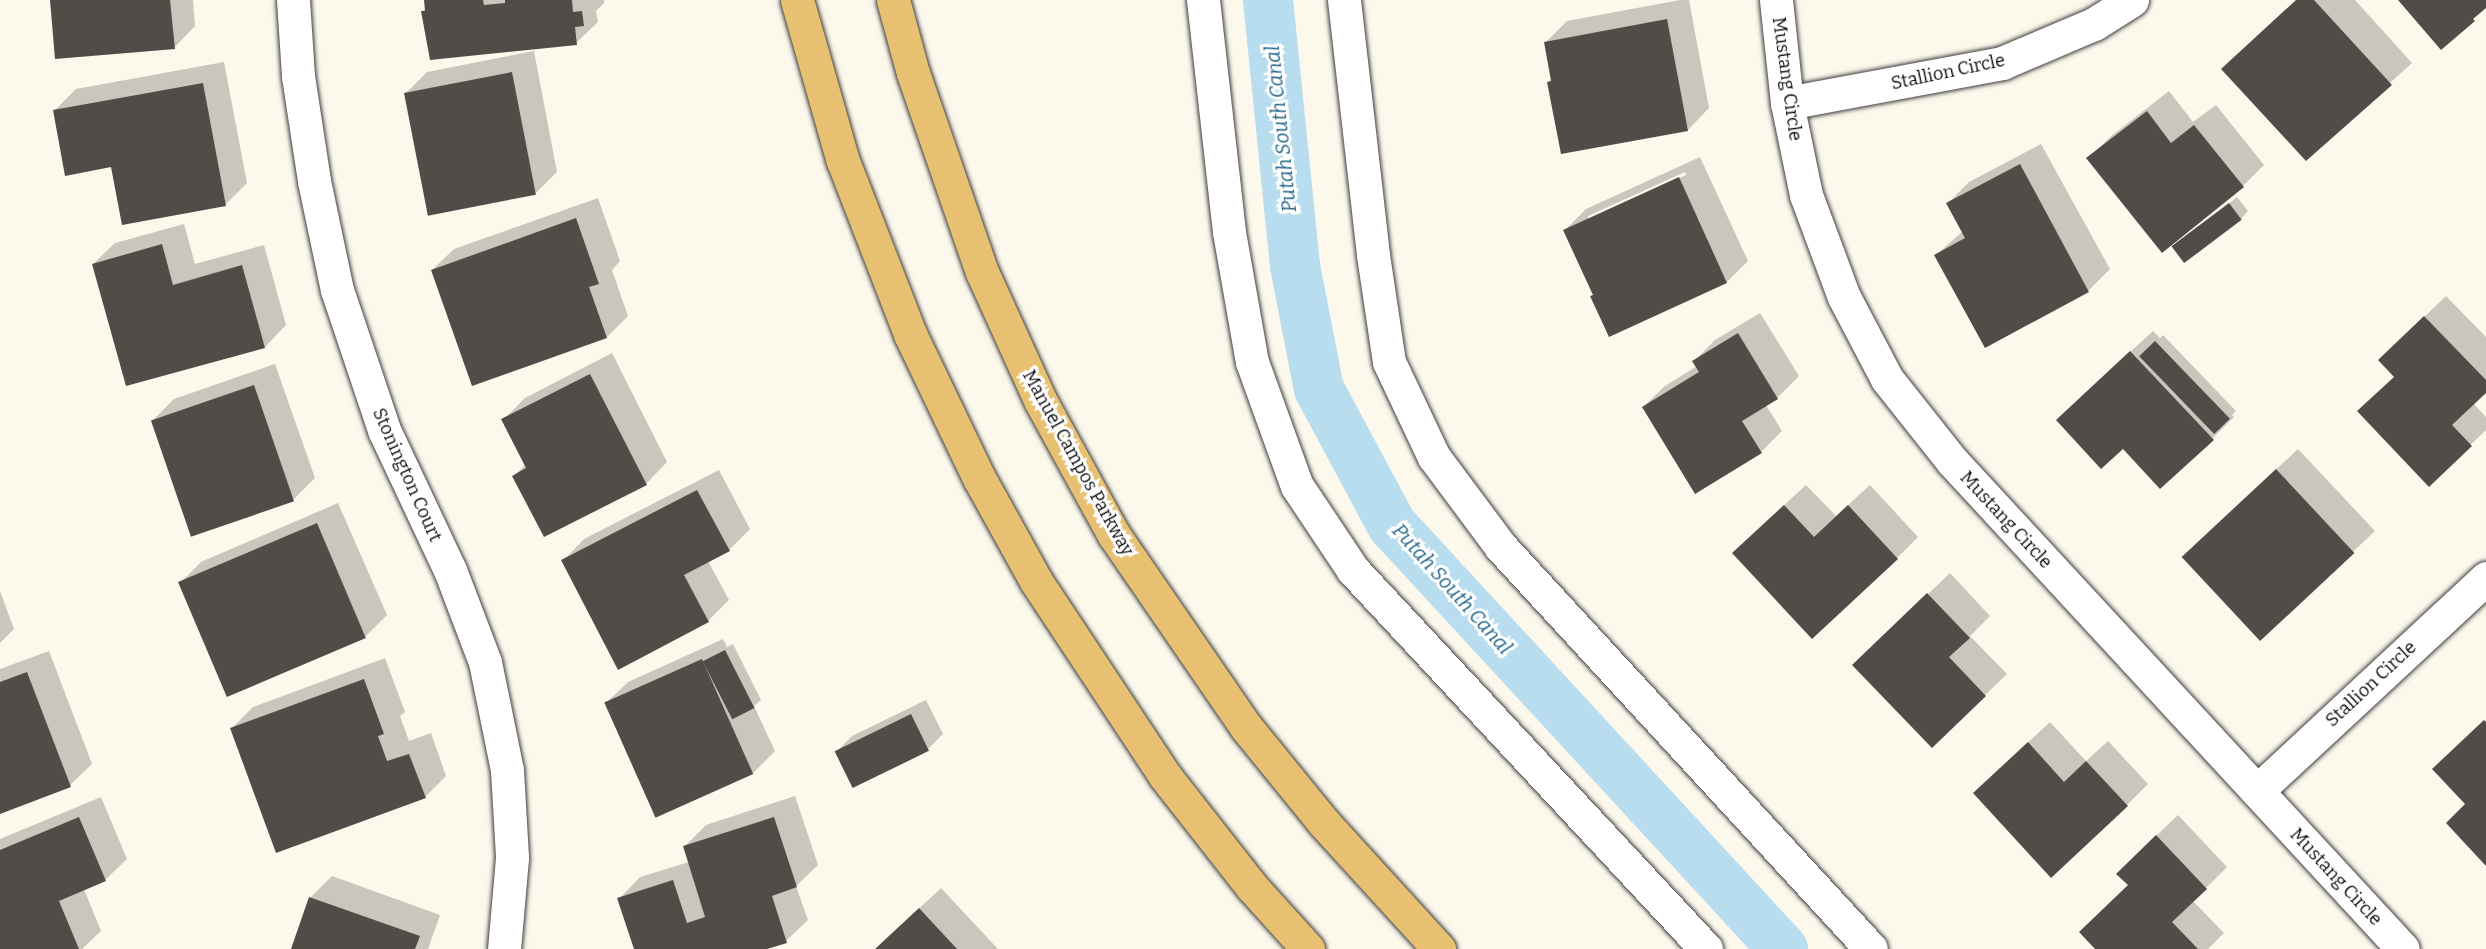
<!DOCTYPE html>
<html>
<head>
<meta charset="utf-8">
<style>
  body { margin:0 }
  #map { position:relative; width:2486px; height:949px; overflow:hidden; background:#fcf8ec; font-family:Bitter,serif }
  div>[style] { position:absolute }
  .shadow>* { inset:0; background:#0003 }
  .canal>* { height:50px; margin:-25px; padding:0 25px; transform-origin:25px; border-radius:25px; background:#b7ddee }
  .building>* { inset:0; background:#524c49; transform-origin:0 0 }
  .roads { filter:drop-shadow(0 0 2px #3e3e3e) drop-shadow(0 0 2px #3e3e3e) }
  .minor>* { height:33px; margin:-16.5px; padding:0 16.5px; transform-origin:16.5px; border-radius:16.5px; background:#fff }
  .major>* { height:33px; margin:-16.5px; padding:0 16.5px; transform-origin:16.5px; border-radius:16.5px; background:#e7c171 }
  span { translate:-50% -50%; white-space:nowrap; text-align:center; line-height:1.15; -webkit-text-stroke:6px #fff; paint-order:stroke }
  .street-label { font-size:18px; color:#0b0b0b }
  .water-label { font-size:20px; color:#25678c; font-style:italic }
</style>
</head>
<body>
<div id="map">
  <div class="shadow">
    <i style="clip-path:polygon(51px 0,193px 0,195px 26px,174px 48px)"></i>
    <i style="clip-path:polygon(426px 0,604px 0,604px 3px,596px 11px,598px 22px,576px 43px,423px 11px,427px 8px)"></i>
    <i style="clip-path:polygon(1680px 0,1689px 0,1709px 108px,1688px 130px,1562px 152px,1549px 82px,1553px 79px,1546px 42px,1567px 21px)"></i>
    <i style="clip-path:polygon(2296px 0,2355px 0,2412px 63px,2306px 159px)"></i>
    <i style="clip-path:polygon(534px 51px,557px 172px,535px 194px,406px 93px,427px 72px)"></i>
    <i style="clip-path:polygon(224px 62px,247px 183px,225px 205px,113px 166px,54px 111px,76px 89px)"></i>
    <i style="clip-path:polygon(2169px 91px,2193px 122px,2216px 105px,2264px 165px,2243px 186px,2088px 159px,2110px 137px)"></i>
    <i style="clip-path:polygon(2041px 144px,2110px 269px,2088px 291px,1986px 346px,1936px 255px,1963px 231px,1948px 203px,1969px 182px)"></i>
    <i style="clip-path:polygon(evenodd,1700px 157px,1748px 261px,1727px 282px,1609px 335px,1594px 294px,1565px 230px,1586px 209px,1700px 157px,1685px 172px,1686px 175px,1588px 220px,1588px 216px,1685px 172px)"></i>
    <i style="clip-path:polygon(2237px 197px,2248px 211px,2241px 219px,2175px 248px)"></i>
    <i style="clip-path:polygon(598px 198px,620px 261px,612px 270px,628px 316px,607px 337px,473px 384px,432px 270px,454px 249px)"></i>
    <i style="clip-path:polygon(184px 224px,195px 264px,264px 245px,286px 325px,265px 347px,127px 384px,93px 264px,115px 243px)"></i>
    <i style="clip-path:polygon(2446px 296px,2486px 337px,2486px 391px,2473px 403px,2486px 417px,2486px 430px,2429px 485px,2395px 376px,2401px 339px)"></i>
    <i style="clip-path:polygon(1760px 313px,1799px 376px,1777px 398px,1766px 405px,1782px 431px,1761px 452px,1643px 407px,1665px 386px,1697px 366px,1694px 361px,1715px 340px)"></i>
    <i style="clip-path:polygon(2153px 331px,2160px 338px,2163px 335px,2236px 411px,2232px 415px,2234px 417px,2213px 438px,2079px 399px)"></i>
    <i style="clip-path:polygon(612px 353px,667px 462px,646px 484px,514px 476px,526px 464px,503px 420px,525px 398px)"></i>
    <i style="clip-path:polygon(275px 364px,315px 478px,294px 499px,192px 535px,152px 421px,174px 399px)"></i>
    <i style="clip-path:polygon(2298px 449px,2375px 531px,2261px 639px,2205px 536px)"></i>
    <i style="clip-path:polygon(719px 470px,750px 529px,729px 550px,708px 561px,729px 600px,708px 621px,563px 561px,584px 539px)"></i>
    <i style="clip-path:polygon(1806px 485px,1836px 516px,1870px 485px,1918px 537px,1897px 558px,1755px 532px)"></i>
    <i style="clip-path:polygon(338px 503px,387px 615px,366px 636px,228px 695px,180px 583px,201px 562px)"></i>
    <i style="clip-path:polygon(1950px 573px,1990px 616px,1970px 636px,2007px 674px,1932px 746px,1876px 644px)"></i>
    <i style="clip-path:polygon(0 591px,14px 629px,0 643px)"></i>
    <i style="clip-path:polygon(723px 639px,727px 647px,733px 644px,761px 700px,754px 706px,775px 751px,754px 772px,658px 816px,606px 703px,628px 682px)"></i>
    <i style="clip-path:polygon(49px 651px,92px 764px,70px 785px,0 812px,0 669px)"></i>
    <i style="clip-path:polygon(385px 658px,405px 712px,400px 716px,409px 741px,431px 733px,446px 776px,425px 797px,232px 728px,253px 707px)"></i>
    <i style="clip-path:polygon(926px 700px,943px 734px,928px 749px,837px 751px,852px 736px)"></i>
    <i style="clip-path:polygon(2050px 722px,2086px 761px,2108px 741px,2148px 784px,2127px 805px,1996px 772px)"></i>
    <i style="clip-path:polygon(795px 796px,818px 865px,796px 886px,808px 920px,786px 941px,762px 949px,635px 949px,619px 899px,640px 877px,689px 862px,685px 846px,706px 825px)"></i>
    <i style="clip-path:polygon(101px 797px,127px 859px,105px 880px,84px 889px,101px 931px,82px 949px,0 949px,0 839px)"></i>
    <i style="clip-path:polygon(2178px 815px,2227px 867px,2193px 901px,2224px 933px,2208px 949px,2098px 949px,2129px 885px,2139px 852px)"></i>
    <i style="clip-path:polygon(332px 876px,440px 915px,428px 949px,292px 949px,310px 898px)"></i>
    <i style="clip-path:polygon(941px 888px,998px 949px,876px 949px)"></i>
  </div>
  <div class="canal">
    <i style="left:1268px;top:0;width:267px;rotate:84.2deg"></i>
    <i style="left:1295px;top:266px;width:125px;rotate:79deg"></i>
    <i style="left:1319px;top:389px;width:154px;rotate:61.8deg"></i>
    <i style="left:1392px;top:525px;width:577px;rotate:47.32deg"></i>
  </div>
  <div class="building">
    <i style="clip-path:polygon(50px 0,170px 0,175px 49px,55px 59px)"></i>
    <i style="clip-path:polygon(424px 0,483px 0,484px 5px,505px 3px,505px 0,572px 0,573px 12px,582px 11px,584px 26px,575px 27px,577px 45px,430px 60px,421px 11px,425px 11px)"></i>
    <i style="clip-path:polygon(2296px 0,2314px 0,2392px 85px,2306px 161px,2221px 69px)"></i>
    <i style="clip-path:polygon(2398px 0,2486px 0,2486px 8px,2473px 19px,2475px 21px,2441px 50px)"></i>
    <i style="clip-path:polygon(1667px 19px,1688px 131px,1561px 154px,1547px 82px,1551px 81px,1544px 42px)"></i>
    <i style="left:512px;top:72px;width:125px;height:110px;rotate:79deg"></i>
    <i style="clip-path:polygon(203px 83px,226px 206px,122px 225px,111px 167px,65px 176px,53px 110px)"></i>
    <i style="clip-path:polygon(2147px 111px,2171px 143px,2194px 125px,2244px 187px,2162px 253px,2086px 158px)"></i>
    <i style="clip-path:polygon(2020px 164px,2089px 292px,1985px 348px,1934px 255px,1965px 238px,1946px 203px)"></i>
    <i style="clip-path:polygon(1679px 177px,1727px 283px,1609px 337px,1590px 296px,1593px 295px,1563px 230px)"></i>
    <i style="left:2229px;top:203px;width:21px;height:72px;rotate:53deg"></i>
    <i style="clip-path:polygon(576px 218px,599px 284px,589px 287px,607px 338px,472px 386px,431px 270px)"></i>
    <i style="clip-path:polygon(162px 244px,173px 285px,242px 265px,265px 348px,126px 386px,92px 264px)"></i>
    <i style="clip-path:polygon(2424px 316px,2486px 380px,2486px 393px,2452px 425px,2472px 446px,2429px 487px,2357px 411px,2394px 377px,2378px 360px)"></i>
    <i style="clip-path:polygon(1738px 333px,1778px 399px,1742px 421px,1762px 453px,1695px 494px,1642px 407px,1699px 372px,1692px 361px)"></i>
    <i style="left:2155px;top:341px;width:108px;height:22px;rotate:46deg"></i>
    <i style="clip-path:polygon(2130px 351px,2214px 440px,2160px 489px,2123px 449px,2101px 469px,2056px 420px)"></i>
    <i style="clip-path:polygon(590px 374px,647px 485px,544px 537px,512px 476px,526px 468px,501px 419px)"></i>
    <i style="left:254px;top:385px;width:123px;height:109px;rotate:71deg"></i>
    <i style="left:2276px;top:469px;width:115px;height:129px;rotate:47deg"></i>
    <i style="clip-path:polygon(697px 490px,730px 551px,684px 575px,709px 622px,618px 670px,561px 560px)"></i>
    <i style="clip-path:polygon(1784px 505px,1814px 537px,1848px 505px,1898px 559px,1812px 639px,1732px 553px)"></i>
    <i style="left:317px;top:523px;width:125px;height:151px;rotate:67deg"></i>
    <i style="clip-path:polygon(1927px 593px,1970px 638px,1949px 657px,1986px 696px,1932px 748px,1852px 665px)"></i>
    <i style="left:725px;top:650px;width:65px;height:25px;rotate:63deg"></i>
    <i style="left:702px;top:659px;width:126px;height:107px;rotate:66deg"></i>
    <i style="clip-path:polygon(27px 672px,71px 787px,0 814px,0 682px)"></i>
    <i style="clip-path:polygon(364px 679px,384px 734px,378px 736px,387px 761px,409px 754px,426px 798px,276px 853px,230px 728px)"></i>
    <i style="left:911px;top:714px;width:41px;height:85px;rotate:64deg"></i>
    <i style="clip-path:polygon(2484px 720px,2486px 722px,2486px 866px,2446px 823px,2465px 804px,2432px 769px)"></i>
    <i style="clip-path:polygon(2028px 742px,2064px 782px,2086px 761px,2128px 806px,2051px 878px,1973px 793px)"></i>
    <i style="clip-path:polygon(79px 817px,106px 881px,59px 901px,79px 949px,0 949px,0 850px)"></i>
    <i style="clip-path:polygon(774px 817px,797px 887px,772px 896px,787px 943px,767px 949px,634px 949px,617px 898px,673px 880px,687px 923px,705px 917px,683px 846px)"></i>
    <i style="clip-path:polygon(2156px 835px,2207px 889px,2172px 922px,2198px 949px,2095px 949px,2079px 932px,2128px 885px,2116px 874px)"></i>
    <i style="clip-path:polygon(309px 897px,420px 936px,415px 949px,291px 949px)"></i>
    <i style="clip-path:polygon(919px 908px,957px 949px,875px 949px)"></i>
  </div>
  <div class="roads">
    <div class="minor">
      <i style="left:293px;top:0;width:76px;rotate:86.2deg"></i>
      <i style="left:298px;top:76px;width:106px;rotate:81.3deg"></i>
      <i style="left:314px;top:181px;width:111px;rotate:78.1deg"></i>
      <i style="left:337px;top:290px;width:148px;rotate:71.4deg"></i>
      <i style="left:384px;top:430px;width:155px;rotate:64.8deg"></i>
      <i style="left:450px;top:570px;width:98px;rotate:69.2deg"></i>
      <i style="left:485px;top:662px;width:110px;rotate:78.5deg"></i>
      <i style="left:507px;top:770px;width:88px;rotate:86.7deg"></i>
      <i style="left:512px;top:858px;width:91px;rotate:95deg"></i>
      <i style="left:1203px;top:0;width:233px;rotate:83.6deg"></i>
      <i style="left:1229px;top:232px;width:132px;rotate:80deg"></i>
      <i style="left:1252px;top:362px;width:132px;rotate:70.1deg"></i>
      <i style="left:1297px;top:486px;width:101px;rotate:56.3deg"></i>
      <i style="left:1353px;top:570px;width:518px;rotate:47.03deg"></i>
      <i style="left:1344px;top:0;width:257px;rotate:83.5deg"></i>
      <i style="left:1373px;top:255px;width:108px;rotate:81.5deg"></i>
      <i style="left:1389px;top:362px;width:105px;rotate:64.7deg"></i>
      <i style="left:1434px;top:457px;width:112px;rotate:53.3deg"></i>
      <i style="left:1501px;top:547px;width:546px;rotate:47.37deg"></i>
      <i style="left:1776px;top:0;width:104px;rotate:83.9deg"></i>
      <i style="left:1787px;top:103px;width:94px;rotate:78.3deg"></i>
      <i style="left:1806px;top:195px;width:109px;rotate:69.6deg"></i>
      <i style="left:1844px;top:297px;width:93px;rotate:62.3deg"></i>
      <i style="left:1887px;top:379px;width:105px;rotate:51.6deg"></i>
      <i style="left:1952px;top:461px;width:664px;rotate:47.26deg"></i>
      <i style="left:1787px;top:103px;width:219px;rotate:-10.5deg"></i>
      <i style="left:2002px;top:63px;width:100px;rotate:-23deg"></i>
      <i style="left:2094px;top:24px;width:45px;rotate:-32.3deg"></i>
      <i style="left:2257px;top:791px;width:313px;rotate:-42.9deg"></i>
    </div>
    <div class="major">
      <i style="left:797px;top:0;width:167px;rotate:74.1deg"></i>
      <i style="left:843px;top:161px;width:186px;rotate:68.8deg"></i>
      <i style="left:910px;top:334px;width:160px;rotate:64.4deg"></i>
      <i style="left:979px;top:478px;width:118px;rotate:61deg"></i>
      <i style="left:1036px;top:581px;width:234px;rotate:56.5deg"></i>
      <i style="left:1165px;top:776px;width:141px;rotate:51.9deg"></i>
      <i style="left:1252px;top:887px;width:84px;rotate:47.9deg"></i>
      <i style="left:893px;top:0;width:76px;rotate:74.7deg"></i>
      <i style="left:913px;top:73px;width:211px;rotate:70.9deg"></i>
      <i style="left:982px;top:272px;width:141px;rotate:65.6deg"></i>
      <i style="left:1040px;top:400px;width:154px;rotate:61.3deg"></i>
      <i style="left:1114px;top:535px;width:233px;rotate:55.5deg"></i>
      <i style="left:1246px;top:727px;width:124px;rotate:50.9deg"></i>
      <i style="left:1324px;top:823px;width:171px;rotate:47.6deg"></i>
    </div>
  </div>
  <div class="street-label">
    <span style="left:1948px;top:72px;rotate:-12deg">Stallion Circle</span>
    <span style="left:1787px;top:79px;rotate:82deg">Mustang Circle</span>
    <span style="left:1078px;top:463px;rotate:61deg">Manuel Campos Parkway</span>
    <span style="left:407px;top:475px;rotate:66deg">Stonington Court</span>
    <span style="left:2006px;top:520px;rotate:47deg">Mustang Circle</span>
    <span style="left:2371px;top:684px;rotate:-43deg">Stallion Circle</span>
    <span style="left:2336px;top:877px;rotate:47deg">Mustang Circle</span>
  </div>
  <div class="water-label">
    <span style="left:1281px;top:129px;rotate:-96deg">Putah South Canal</span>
    <span style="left:1452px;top:589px;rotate:48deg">Putah South Canal</span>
  </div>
</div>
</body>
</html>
